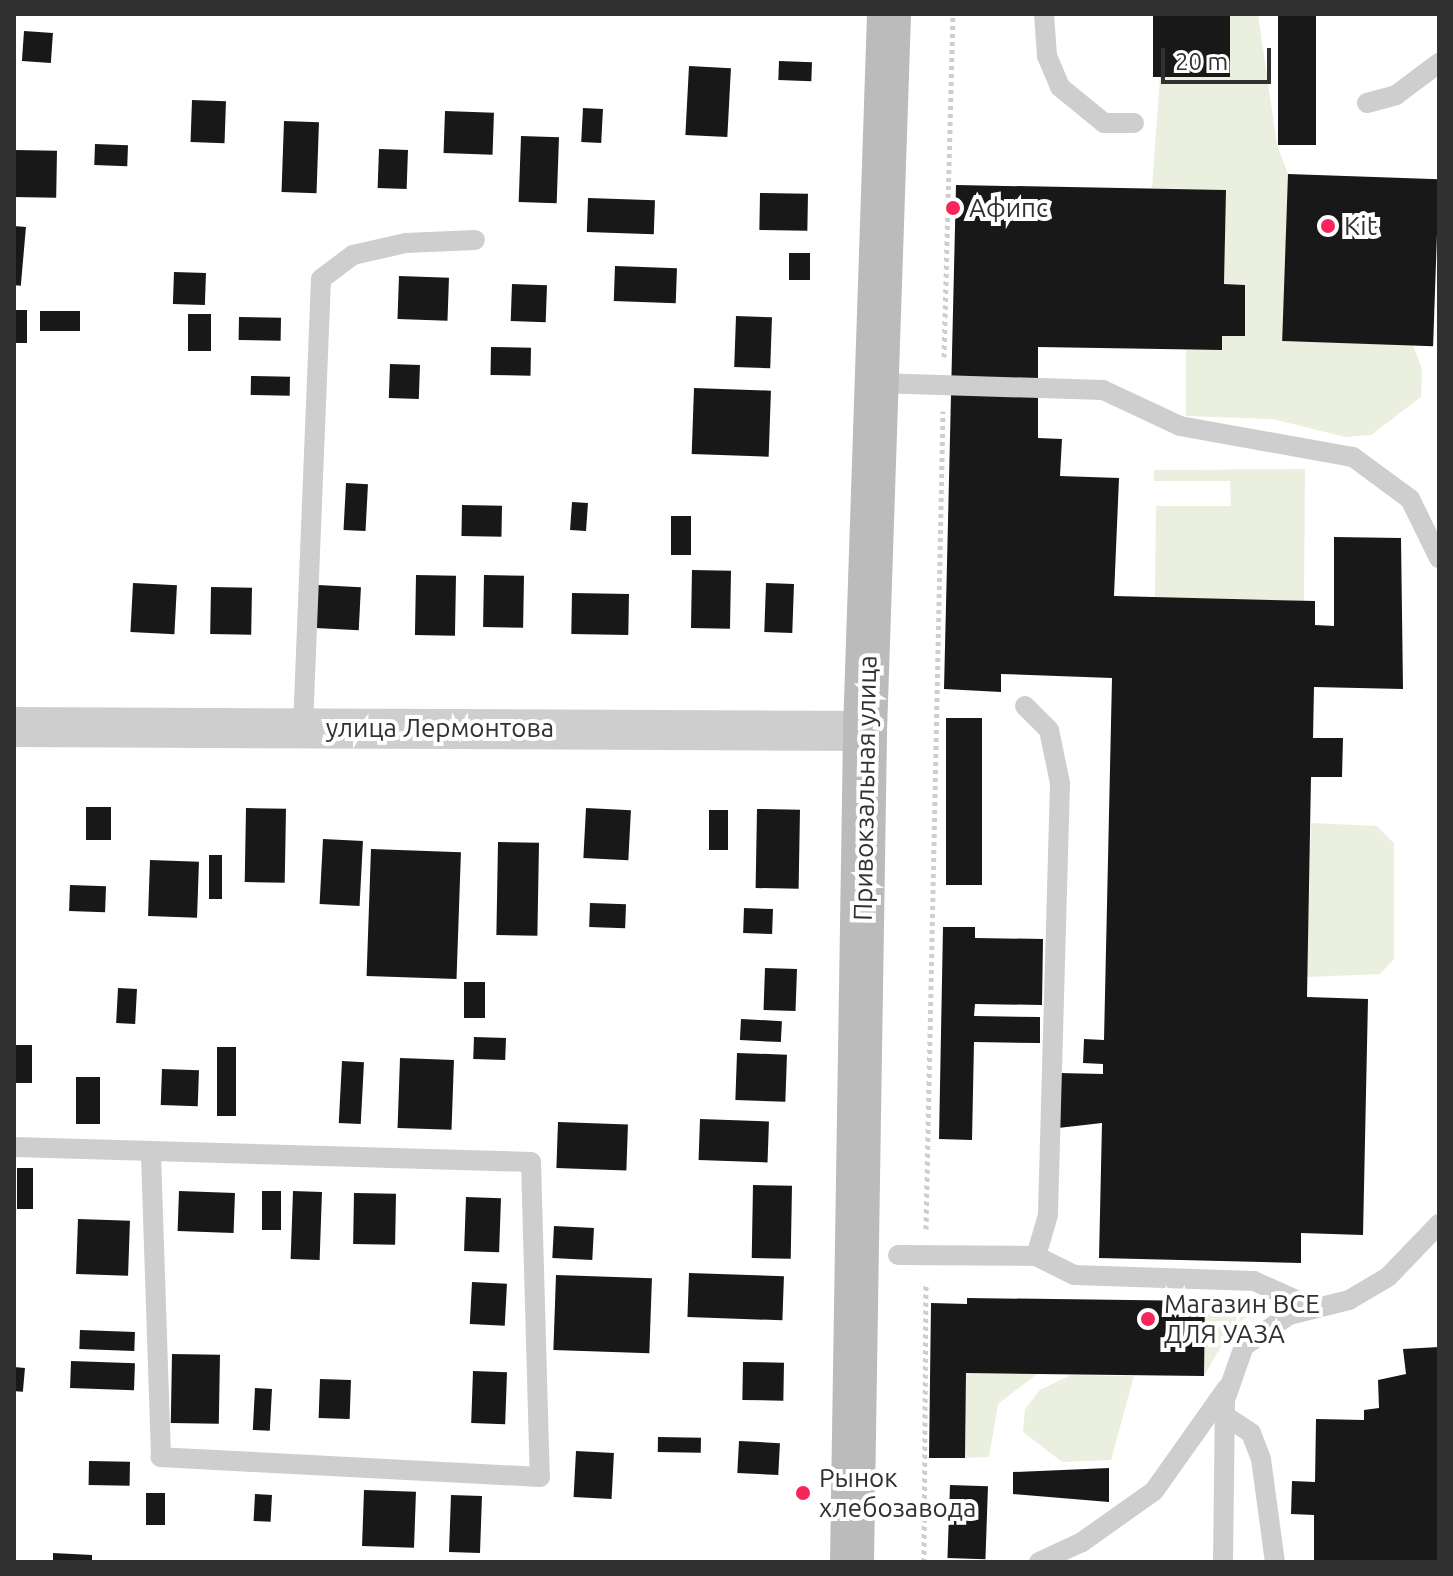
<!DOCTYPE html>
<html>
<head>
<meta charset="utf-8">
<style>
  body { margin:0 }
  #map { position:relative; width:1453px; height:1576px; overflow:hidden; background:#fff; font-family:Ubuntu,sans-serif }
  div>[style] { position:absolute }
  .green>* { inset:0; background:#ebefdf }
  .building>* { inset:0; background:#181818; transform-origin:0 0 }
  .path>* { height:5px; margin-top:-2.5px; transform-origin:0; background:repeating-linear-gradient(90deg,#cecece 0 4px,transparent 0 8px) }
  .lane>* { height:20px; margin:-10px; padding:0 10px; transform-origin:10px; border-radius:10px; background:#cecece }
  .street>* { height:40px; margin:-20px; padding:0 20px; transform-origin:20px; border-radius:20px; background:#cecece }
  .secondary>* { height:44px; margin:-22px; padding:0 22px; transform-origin:22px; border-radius:22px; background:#bbb }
  .dots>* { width:22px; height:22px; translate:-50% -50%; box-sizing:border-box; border:4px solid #fff; border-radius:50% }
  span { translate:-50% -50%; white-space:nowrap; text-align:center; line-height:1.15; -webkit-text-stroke:8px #fff; paint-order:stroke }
  .poi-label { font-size:26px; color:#313131 }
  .left { translate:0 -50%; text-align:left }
  .street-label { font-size:26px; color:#313131 }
  .frame { position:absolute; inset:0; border:16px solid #313131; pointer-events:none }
  .scale { position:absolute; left:1161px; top:48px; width:110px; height:36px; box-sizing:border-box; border:4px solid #313131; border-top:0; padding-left:10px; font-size:24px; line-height:28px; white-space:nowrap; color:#313131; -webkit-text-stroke:6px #fff; paint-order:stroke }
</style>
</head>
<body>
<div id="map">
  <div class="green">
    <i style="clip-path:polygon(1230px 14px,1258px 14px,1277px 145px,1288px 174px,1283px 341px,1413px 345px,1422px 369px,1421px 397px,1371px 435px,1345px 437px,1273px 419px,1186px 416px,1186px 350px,1222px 350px,1222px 336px,1244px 336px,1245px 285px,1224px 284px,1226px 190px,1152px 188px,1160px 77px)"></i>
    <i style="clip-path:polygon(1305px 469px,1304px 601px,1155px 597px,1156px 506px,1231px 506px,1230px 481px,1154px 481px,1154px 470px)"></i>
    <i style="clip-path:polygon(1311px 823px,1377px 826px,1394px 843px,1394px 959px,1380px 974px,1307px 977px)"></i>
    <i style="clip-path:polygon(1227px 1300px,1260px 1309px,1233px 1326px,1204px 1376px,1205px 1301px)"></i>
    <i style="clip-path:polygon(966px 1373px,1037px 1374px,998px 1404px,989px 1457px,965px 1458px)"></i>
    <i style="clip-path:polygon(1071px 1375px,1134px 1376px,1111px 1460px,1062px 1462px,1023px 1432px,1025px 1409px,1040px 1390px)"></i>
  </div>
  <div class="building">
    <i style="left:1153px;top:14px;width:77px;height:63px"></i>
    <i style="left:1278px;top:14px;width:38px;height:131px"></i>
    <i style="left:24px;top:31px;width:29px;height:30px;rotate:4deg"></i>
    <i style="left:779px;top:61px;width:33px;height:19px;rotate:2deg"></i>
    <i style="left:689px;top:66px;width:42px;height:69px;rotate:3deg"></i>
    <i style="left:192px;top:100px;width:34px;height:42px;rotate:2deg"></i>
    <i style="left:583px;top:108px;width:20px;height:34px;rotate:3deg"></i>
    <i style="left:445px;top:111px;width:49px;height:42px;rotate:2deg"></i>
    <i style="left:284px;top:121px;width:35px;height:71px;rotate:2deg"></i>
    <i style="left:521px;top:136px;width:38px;height:66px;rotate:2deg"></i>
    <i style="left:95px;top:144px;width:33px;height:21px;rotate:2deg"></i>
    <i style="left:379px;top:149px;width:29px;height:39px;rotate:2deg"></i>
    <i style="left:14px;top:150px;width:43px;height:47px;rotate:1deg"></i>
    <i style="left:1288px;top:174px;width:151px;height:167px;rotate:2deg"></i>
    <i style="clip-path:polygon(956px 185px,1226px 190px,1224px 284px,1245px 285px,1245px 336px,1222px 336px,1222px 350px,1038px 347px,1038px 438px,1062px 439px,1060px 476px,1119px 478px,1114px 596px,1315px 601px,1315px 625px,1334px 626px,1334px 537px,1401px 538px,1403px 689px,1314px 687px,1313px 738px,1343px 738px,1342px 777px,1311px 777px,1307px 997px,1368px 999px,1363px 1235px,1301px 1233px,1301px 1263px,1099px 1258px,1102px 1123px,1058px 1128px,1059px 1073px,1103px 1074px,1103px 1064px,1083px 1063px,1084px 1039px,1104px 1040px,1112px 678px,1001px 674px,1001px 692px,944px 689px)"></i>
    <i style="left:760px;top:193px;width:48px;height:37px;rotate:1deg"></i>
    <i style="left:588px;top:198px;width:67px;height:34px;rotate:2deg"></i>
    <i style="left:14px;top:226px;width:12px;height:59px;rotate:5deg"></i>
    <i style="left:789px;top:253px;width:21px;height:27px"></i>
    <i style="left:615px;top:266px;width:62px;height:35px;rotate:2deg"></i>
    <i style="left:174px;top:272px;width:32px;height:32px;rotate:2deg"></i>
    <i style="left:399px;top:276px;width:50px;height:43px;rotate:2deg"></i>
    <i style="left:512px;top:284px;width:35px;height:37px;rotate:2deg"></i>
    <i style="left:14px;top:310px;width:13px;height:33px"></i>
    <i style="left:40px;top:311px;width:40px;height:20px"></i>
    <i style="left:188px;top:314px;width:23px;height:37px"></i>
    <i style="left:736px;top:316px;width:36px;height:51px;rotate:2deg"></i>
    <i style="left:239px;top:317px;width:42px;height:23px;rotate:1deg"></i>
    <i style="left:491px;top:347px;width:40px;height:28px;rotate:1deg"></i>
    <i style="left:390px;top:364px;width:30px;height:34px;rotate:2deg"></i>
    <i style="left:251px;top:376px;width:39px;height:19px;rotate:1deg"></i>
    <i style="left:694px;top:388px;width:77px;height:66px;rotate:2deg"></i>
    <i style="left:346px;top:483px;width:22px;height:47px;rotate:3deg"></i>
    <i style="left:572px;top:502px;width:16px;height:28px;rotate:4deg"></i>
    <i style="left:462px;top:505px;width:40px;height:31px;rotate:1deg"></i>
    <i style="left:671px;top:516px;width:20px;height:39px"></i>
    <i style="left:692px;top:570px;width:39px;height:58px;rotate:1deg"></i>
    <i style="left:416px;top:575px;width:40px;height:60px;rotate:1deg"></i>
    <i style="left:484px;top:575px;width:40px;height:52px;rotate:1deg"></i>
    <i style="left:133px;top:583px;width:44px;height:49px;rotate:3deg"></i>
    <i style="left:766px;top:583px;width:28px;height:49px;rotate:2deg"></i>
    <i style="left:318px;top:585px;width:43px;height:43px;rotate:3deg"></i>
    <i style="left:211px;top:587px;width:41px;height:47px;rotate:1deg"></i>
    <i style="left:572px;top:593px;width:57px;height:41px;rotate:1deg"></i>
    <i style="left:946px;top:718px;width:36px;height:167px"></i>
    <i style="left:86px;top:807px;width:25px;height:33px"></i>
    <i style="left:246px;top:808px;width:40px;height:74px;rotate:1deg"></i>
    <i style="left:586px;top:808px;width:45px;height:50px;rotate:3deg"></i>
    <i style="left:757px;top:809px;width:43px;height:79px;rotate:1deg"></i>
    <i style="left:709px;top:810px;width:19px;height:40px"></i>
    <i style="left:323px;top:839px;width:40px;height:65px;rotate:3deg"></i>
    <i style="left:498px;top:842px;width:41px;height:93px;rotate:1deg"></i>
    <i style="left:371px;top:849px;width:90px;height:127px;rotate:2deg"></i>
    <i style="left:209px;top:855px;width:13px;height:44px"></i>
    <i style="left:150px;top:860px;width:49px;height:56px;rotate:2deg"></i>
    <i style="left:70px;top:885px;width:36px;height:26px;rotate:2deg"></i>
    <i style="left:590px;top:903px;width:36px;height:24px;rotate:2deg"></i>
    <i style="left:744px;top:908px;width:29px;height:25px;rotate:2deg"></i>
    <i style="clip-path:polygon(943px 927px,975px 927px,975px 938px,1043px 939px,1042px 1005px,975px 1004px,974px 1016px,1040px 1017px,1040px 1043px,974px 1042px,972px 1140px,939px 1139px)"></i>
    <i style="left:765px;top:968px;width:32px;height:42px;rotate:2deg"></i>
    <i style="left:464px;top:982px;width:21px;height:36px"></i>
    <i style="left:118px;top:988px;width:19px;height:35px;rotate:3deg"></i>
    <i style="left:741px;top:1019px;width:41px;height:21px;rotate:3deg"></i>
    <i style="left:474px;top:1037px;width:32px;height:22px;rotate:2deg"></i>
    <i style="left:14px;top:1045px;width:18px;height:38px"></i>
    <i style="left:217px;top:1047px;width:19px;height:69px"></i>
    <i style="left:737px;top:1053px;width:50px;height:47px;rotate:2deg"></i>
    <i style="left:400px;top:1058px;width:54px;height:70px;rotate:2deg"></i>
    <i style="left:342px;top:1061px;width:22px;height:62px;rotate:3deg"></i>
    <i style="left:162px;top:1069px;width:37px;height:36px;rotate:2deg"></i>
    <i style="left:76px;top:1077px;width:24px;height:47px"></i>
    <i style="left:700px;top:1119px;width:69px;height:41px;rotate:2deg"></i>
    <i style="left:558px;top:1122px;width:70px;height:46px;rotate:2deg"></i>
    <i style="left:17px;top:1168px;width:16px;height:41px"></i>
    <i style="left:753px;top:1185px;width:39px;height:73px;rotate:1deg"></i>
    <i style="left:179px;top:1191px;width:56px;height:40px;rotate:2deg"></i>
    <i style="left:262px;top:1191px;width:19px;height:39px"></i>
    <i style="left:293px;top:1191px;width:29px;height:68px;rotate:2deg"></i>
    <i style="left:354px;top:1193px;width:42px;height:51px;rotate:1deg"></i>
    <i style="left:466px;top:1197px;width:35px;height:54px;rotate:2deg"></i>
    <i style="left:78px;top:1219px;width:52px;height:55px;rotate:2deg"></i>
    <i style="left:554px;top:1226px;width:40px;height:32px;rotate:3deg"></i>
    <i style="left:689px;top:1273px;width:95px;height:44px;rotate:2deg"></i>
    <i style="left:556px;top:1275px;width:96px;height:75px;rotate:2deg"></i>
    <i style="left:472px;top:1282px;width:35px;height:42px;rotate:3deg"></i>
    <i style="clip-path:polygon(967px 1298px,1205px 1301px,1204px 1376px,966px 1373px,965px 1458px,929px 1458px,931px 1303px,967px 1304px)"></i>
    <i style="left:80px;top:1330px;width:55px;height:19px;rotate:2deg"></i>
    <i style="clip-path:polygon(1439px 1347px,1439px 1562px,1314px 1562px,1314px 1515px,1291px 1514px,1292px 1481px,1315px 1482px,1316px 1419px,1364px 1420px,1364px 1410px,1379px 1408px,1378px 1380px,1406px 1374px,1403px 1349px)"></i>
    <i style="left:172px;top:1354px;width:48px;height:69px;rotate:1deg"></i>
    <i style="left:71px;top:1361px;width:64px;height:27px;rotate:2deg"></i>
    <i style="left:743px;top:1362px;width:41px;height:38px;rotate:1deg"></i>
    <i style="left:14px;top:1367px;width:11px;height:24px;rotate:5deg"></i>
    <i style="left:473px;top:1371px;width:34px;height:52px;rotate:2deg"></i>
    <i style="left:320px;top:1379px;width:31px;height:39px;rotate:2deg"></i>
    <i style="left:255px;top:1388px;width:17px;height:42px;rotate:3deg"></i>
    <i style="left:658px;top:1437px;width:43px;height:15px;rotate:1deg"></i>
    <i style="left:739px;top:1441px;width:41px;height:32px;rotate:3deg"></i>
    <i style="left:576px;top:1451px;width:38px;height:46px;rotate:3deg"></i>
    <i style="left:89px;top:1461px;width:41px;height:24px;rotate:1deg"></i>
    <i style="clip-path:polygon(1109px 1468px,1109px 1502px,1013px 1494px,1013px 1472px)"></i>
    <i style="left:950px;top:1485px;width:38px;height:73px;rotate:2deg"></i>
    <i style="left:364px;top:1490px;width:52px;height:56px;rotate:2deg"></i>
    <i style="left:146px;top:1493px;width:19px;height:32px"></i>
    <i style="left:255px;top:1494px;width:17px;height:27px;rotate:3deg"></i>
    <i style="left:451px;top:1495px;width:31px;height:57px;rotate:2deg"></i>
    <i style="clip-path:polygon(53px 1553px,92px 1555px,92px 1562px,53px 1562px)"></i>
  </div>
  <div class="path">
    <i style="left:944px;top:357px;width:343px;rotate:-88.5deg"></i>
    <i style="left:926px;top:1229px;width:818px;rotate:-88.81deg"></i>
    <i style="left:924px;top:1562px;width:279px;rotate:-89.6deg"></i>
  </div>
  <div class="lane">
    <i style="left:1044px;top:14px;width:42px;rotate:85.9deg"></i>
    <i style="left:1047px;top:56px;width:34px;rotate:67deg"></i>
    <i style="left:1060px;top:87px;width:57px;rotate:39.3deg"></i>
    <i style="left:1104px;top:123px;width:30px"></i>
    <i style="left:1367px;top:103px;width:30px;rotate:-15deg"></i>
    <i style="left:1396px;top:95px;width:54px;rotate:-36.7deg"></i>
    <i style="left:877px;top:383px;width:226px;rotate:1.8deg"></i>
    <i style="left:1103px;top:390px;width:85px;rotate:25.1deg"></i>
    <i style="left:1180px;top:426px;width:176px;rotate:10.2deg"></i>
    <i style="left:1353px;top:457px;width:71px;rotate:36.4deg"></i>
    <i style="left:1410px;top:499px;width:66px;rotate:63.8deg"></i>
    <i style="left:1025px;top:706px;width:34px;rotate:45deg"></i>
    <i style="left:1049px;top:730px;width:54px;rotate:78.3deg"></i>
    <i style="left:1060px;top:783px;width:432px;rotate:91.6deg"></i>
    <i style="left:1048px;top:1215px;width:43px;rotate:106.3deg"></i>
    <i style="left:303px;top:727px;width:448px;rotate:-87.7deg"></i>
    <i style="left:321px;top:279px;width:40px;rotate:-37deg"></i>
    <i style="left:353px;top:255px;width:54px;rotate:-12.8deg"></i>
    <i style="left:406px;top:243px;width:69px;rotate:-2.5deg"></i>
    <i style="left:14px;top:1147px;width:517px;rotate:1.66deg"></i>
    <i style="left:531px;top:1162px;width:315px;rotate:88.4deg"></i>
    <i style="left:540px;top:1477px;width:380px;rotate:-177deg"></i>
    <i style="left:161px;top:1457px;width:305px;rotate:-91.9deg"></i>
    <i style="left:898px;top:1255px;width:138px;rotate:0.4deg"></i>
    <i style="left:1036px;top:1256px;width:42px;rotate:26.6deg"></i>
    <i style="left:1074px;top:1275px;width:180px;rotate:1.9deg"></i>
    <i style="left:1254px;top:1281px;width:66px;rotate:24.2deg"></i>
    <i style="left:1225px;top:1416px;width:31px;rotate:33deg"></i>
    <i style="left:1251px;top:1433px;width:28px;rotate:69deg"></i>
    <i style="left:1261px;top:1459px;width:104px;rotate:82.3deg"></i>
    <i style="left:1039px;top:1562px;width:47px;rotate:-24.9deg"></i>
    <i style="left:1082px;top:1542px;width:88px;rotate:-35.3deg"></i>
    <i style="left:1154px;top:1491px;width:126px;rotate:-54.7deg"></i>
    <i style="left:1223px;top:1562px;width:162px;rotate:-89.3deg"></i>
    <i style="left:1225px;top:1400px;width:57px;rotate:-70.6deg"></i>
    <i style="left:1244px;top:1346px;width:55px;rotate:-34.6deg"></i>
    <i style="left:1289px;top:1315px;width:62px;rotate:-14deg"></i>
    <i style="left:1349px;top:1300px;width:45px;rotate:-30.5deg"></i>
    <i style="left:1388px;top:1277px;width:74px;rotate:-46.1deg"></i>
  </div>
  <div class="street">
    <i style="left:14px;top:727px;width:851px;rotate:0.27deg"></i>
  </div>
  <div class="secondary">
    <i style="left:852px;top:1562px;width:831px;rotate:-89.1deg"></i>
    <i style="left:865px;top:731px;width:717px;rotate:-88.08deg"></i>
  </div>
  <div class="dots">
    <i style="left:953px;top:208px;background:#f7255a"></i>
    <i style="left:1328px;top:226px;background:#f7255a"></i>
    <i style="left:1148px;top:1319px;background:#f7255a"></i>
    <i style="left:803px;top:1493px;background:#f7255a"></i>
  </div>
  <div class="poi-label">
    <span class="left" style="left:969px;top:208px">Афипс</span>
    <span class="left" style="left:1344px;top:226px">Kit</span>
    <span class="left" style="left:1164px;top:1319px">Магазин ВСЕ<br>ДЛЯ УАЗА</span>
    <span class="left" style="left:819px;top:1493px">Рынок<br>хлебозавода</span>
  </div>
  <div class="street-label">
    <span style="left:440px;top:728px">улица Лермонтова</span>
    <span style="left:865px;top:788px;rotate:-89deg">Привокзальная улица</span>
  </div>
  <div class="frame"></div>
  <div class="scale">20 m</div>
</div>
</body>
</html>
